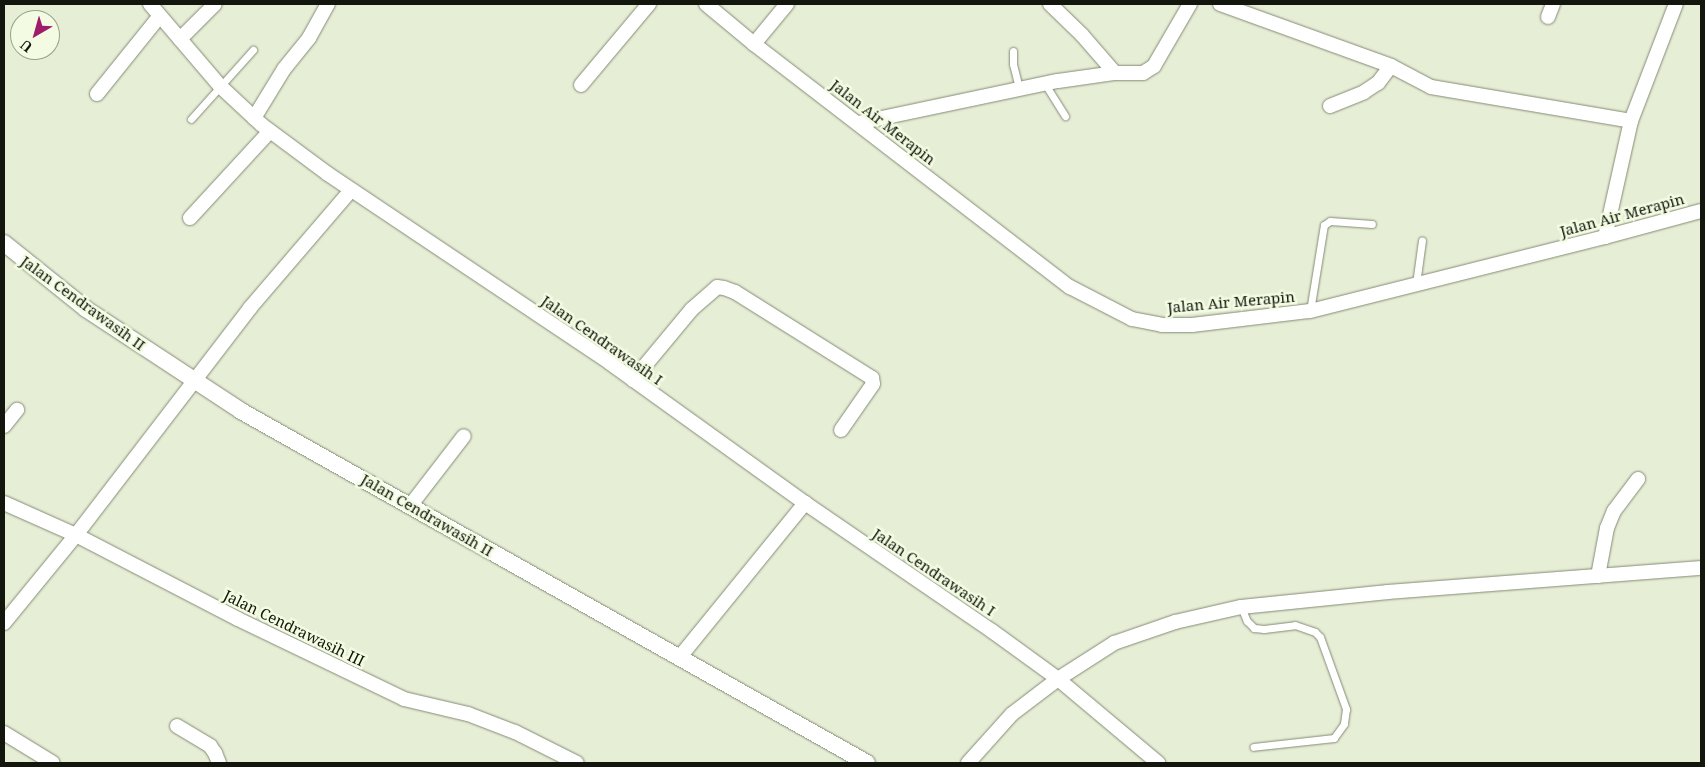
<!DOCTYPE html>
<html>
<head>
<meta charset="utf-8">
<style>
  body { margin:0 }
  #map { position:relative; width:1705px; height:767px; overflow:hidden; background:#e6eed6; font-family:"Noto Serif",serif }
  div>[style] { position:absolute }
  .roads { filter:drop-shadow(0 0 1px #848b75) drop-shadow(0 0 1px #848b75) }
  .service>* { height:7px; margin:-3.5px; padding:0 3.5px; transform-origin:3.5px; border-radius:3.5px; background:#fff }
  .minor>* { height:14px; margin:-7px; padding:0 7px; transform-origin:7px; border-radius:7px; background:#fff }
  .tertiary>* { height:16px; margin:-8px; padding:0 8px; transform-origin:8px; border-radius:8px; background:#fff }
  span { translate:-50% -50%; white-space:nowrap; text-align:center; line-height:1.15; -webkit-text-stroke:5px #f3fce3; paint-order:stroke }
  .street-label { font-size:15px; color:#13160d }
  .frame { position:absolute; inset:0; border:5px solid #13160d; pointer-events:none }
  .north { position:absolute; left:10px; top:10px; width:50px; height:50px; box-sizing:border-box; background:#f3fce3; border:1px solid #99a08d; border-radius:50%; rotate:218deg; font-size:14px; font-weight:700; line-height:20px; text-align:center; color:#13160d }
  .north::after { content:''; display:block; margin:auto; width:18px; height:22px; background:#a01c6b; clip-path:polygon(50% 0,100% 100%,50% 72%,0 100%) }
</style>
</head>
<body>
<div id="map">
  <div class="roads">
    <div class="service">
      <i style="left:1013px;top:51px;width:13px;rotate:90deg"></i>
      <i style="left:1013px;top:64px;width:25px;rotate:76deg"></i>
      <i style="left:1045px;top:84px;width:38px;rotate:58deg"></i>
      <i style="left:191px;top:119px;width:93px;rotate:-48.1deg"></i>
      <i style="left:1416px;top:284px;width:44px;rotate:-82.2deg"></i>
      <i style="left:1310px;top:311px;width:87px;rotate:-80.8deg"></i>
      <i style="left:1324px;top:225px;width:7px;rotate:-34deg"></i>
      <i style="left:1330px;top:221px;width:42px;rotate:4.1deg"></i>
      <i style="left:1241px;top:607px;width:15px;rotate:67deg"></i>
      <i style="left:1247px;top:621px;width:10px;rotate:45deg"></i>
      <i style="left:1254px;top:628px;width:10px;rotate:6deg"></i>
      <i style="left:1264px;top:629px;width:31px;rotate:-7deg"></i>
      <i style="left:1295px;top:625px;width:21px;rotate:19deg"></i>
      <i style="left:1315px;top:632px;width:7px;rotate:45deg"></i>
      <i style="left:1320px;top:637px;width:77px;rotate:70.1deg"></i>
      <i style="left:1346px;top:709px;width:15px;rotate:98deg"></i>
      <i style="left:1344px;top:724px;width:17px;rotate:126deg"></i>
      <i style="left:1334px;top:738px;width:81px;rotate:173.7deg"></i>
    </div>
    <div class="minor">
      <i style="left:150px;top:4px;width:108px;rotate:49.5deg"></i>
      <i style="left:220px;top:86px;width:57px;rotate:42.9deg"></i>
      <i style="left:262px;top:125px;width:82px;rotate:36.6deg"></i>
      <i style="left:328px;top:174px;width:339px;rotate:33.8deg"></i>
      <i style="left:610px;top:363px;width:240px;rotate:35.7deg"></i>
      <i style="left:805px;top:503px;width:227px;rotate:34.4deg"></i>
      <i style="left:992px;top:631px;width:82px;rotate:36deg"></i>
      <i style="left:1058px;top:679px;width:131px;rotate:40deg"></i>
      <i style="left:706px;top:4px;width:62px;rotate:39.8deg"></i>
      <i style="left:754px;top:44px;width:399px;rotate:37.6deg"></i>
      <i style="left:1070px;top:287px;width:70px;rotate:27.3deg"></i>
      <i style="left:1132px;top:319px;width:31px;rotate:11deg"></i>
      <i style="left:1162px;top:325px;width:30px"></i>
      <i style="left:1192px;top:325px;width:119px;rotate:-6.8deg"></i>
      <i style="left:1310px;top:311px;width:304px;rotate:-14.1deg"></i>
      <i style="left:1605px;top:237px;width:99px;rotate:-15.2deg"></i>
      <i style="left:1050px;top:4px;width:45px;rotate:44.1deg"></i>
      <i style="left:1082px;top:35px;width:50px;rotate:49deg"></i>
      <i style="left:1220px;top:4px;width:182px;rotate:19.9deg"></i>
      <i style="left:1391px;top:66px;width:45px;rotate:27.7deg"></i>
      <i style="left:1431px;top:87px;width:203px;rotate:9.6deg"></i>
      <i style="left:1548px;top:17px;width:14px;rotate:-69deg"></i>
      <i style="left:180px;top:39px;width:49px;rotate:-45deg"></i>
      <i style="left:754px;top:44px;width:52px;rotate:-50.5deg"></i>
      <i style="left:581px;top:85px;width:106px;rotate:-50deg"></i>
      <i style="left:97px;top:94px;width:99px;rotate:-51.2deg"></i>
      <i style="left:1330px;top:106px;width:37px;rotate:-22deg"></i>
      <i style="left:1364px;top:92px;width:17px;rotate:-33deg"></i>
      <i style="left:1378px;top:83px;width:21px;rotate:-53deg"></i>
      <i style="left:254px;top:118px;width:57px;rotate:-58.5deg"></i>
      <i style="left:284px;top:69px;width:40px;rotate:-51deg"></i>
      <i style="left:309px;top:38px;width:39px;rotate:-61deg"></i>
      <i style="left:858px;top:123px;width:204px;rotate:-11.9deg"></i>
      <i style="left:1058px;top:81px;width:58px;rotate:-8deg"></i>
      <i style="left:1115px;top:73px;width:28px"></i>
      <i style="left:1143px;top:73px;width:13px;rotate:-32deg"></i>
      <i style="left:1154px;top:66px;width:72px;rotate:-59.9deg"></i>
      <i style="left:190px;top:218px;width:118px;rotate:-47.4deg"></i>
      <i style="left:1605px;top:237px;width:119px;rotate:-77.4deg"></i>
      <i style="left:1631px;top:121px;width:125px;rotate:-69deg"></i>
      <i style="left:633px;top:380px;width:92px;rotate:-50.3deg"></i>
      <i style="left:692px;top:309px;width:33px;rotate:-41deg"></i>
      <i style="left:717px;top:287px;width:7px;rotate:8deg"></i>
      <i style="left:724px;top:288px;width:12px;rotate:20deg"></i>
      <i style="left:735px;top:292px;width:162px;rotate:32.1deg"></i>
      <i style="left:872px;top:378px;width:6px;rotate:81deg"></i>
      <i style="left:873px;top:384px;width:56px;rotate:124.8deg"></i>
      <i style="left:4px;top:426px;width:21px;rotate:-51deg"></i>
      <i style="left:4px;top:503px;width:79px;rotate:24deg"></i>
      <i style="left:76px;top:535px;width:182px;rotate:27.4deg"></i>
      <i style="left:238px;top:619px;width:184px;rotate:25.7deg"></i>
      <i style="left:404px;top:699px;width:66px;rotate:13.2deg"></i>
      <i style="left:468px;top:714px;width:50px;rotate:21deg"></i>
      <i style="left:515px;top:732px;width:69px;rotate:26.6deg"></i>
      <i style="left:410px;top:506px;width:88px;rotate:-52.4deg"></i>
      <i style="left:1598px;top:576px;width:49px;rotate:-79.4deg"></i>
      <i style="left:1607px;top:528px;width:18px;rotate:-68deg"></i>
      <i style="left:1614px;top:511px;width:40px;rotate:-53deg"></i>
      <i style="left:4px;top:623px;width:114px;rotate:-50.7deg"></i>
      <i style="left:76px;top:535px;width:286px;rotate:-52.5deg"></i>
      <i style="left:250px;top:308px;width:155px;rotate:-49.4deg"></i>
      <i style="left:679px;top:658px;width:200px;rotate:-50.9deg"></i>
      <i style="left:177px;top:726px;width:39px;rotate:31deg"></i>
      <i style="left:210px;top:746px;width:9px;rotate:54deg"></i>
      <i style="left:215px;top:753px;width:11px;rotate:68deg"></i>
      <i style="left:4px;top:733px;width:57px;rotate:31.5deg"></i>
      <i style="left:968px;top:763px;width:66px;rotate:-48.1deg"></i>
      <i style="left:1012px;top:714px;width:58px;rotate:-37.3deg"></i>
      <i style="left:1058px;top:679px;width:67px;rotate:-32.7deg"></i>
      <i style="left:1114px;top:643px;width:65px;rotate:-19deg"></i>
      <i style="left:1175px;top:622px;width:68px;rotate:-12.8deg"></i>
      <i style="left:1241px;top:607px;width:148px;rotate:-5.8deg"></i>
      <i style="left:1388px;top:592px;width:314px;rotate:-4.4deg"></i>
    </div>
    <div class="tertiary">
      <i style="left:4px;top:243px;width:105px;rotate:38.8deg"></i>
      <i style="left:86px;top:309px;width:186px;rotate:33.3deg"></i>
      <i style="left:241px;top:411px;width:718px;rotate:29.35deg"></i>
    </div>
  </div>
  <div class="street-label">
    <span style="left:883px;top:122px;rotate:38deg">Jalan Air Merapin</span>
    <span style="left:1622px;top:215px;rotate:-15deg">Jalan Air Merapin</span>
    <span style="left:1231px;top:302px;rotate:-5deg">Jalan Air Merapin</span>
    <span style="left:83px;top:303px;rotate:36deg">Jalan Cendrawasih II</span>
    <span style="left:602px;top:340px;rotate:35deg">Jalan Cendrawasih I</span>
    <span style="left:427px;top:515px;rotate:30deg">Jalan Cendrawasih II</span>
    <span style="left:934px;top:572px;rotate:34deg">Jalan Cendrawasih I</span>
    <span style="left:294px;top:628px;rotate:26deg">Jalan Cendrawasih III</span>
  </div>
  <div class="frame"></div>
  <div class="north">U</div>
</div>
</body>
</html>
